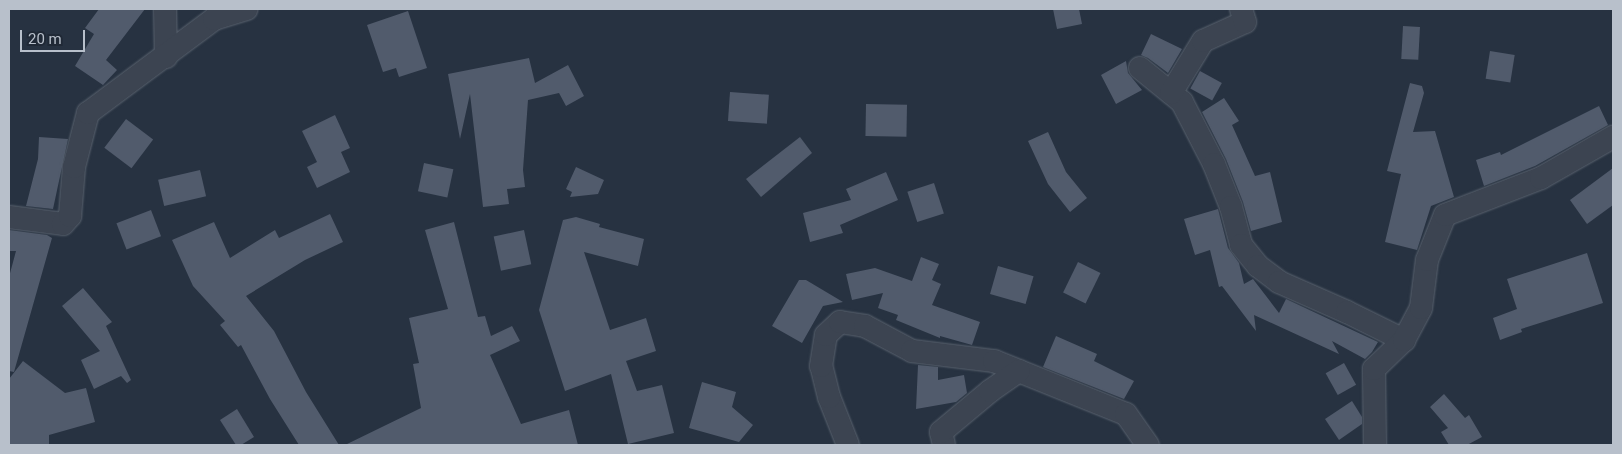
<!DOCTYPE html>
<html>
<head>
<meta charset="utf-8">
<style>
  body { margin:0 }
  #map { position:relative; width:1622px; height:454px; overflow:hidden; background:#273241; font-family:Roboto,sans-serif }
  div>[style] { position:absolute }
  .building>* { inset:0; background:#515b6c; transform-origin:0 0 }
  .roads { filter:drop-shadow(0 0 1px #59626e) drop-shadow(0 0 1px #59626e) }
  .minor>* { height:22px; margin:-11px; padding:0 11px; transform-origin:11px; border-radius:11px; background:#3c4451 }
  span { translate:-50% -50%; white-space:nowrap; text-align:center; line-height:1.15; -webkit-text-stroke:4px #202936; paint-order:stroke }
  .frame { position:absolute; inset:0; border:10px solid #b8c0cb; pointer-events:none }
  .scale { position:absolute; left:20px; top:30px; width:65px; height:22px; box-sizing:border-box; border:2px solid #b8c0cb; border-top:0; padding-left:6px; font-size:15px; line-height:18px; white-space:nowrap; color:#b8c0cb; -webkit-text-stroke:4px #202936; paint-order:stroke }
</style>
</head>
<body>
<div id="map">
  <div class="building">
    <i style="clip-path:polygon(99px 9px,145px 9px,106px 60px,117px 70px,103px 85px,75px 66px,94px 34px,85px 28px)"></i>
    <i style="clip-path:polygon(1053px 9px,1079px 9px,1082px 24px,1057px 29px)"></i>
    <i style="clip-path:polygon(408px 11px,427px 68px,399px 77px,396px 68px,383px 72px,367px 25px)"></i>
    <i style="left:1403px;top:26px;width:17px;height:33px;rotate:3deg"></i>
    <i style="clip-path:polygon(1151px 34px,1182px 49px,1168px 73px,1148px 58px,1141px 55px)"></i>
    <i style="left:1490px;top:51px;width:25px;height:28px;rotate:9deg"></i>
    <i style="clip-path:polygon(529px 58px,535px 83px,568px 65px,584px 96px,566px 106px,559px 93px,528px 100px,523px 170px,525px 187px,507px 189px,509px 204px,483px 207px,470px 94px,460px 139px,448px 74px)"></i>
    <i style="clip-path:polygon(1126px 61px,1128px 73px,1142px 90px,1116px 104px,1101px 75px)"></i>
    <i style="left:1200px;top:71px;width:25px;height:20px;rotate:29deg"></i>
    <i style="clip-path:polygon(1410px 83px,1422px 86px,1424px 93px,1413px 132px,1435px 131px,1454px 197px,1431px 206px,1417px 250px,1385px 242px,1401px 174px,1387px 171px)"></i>
    <i style="left:730px;top:92px;width:39px;height:29px;rotate:4deg"></i>
    <i style="clip-path:polygon(1224px 98px,1239px 121px,1232px 125px,1255px 176px,1270px 172px,1282px 222px,1251px 231px,1243px 202px,1226px 159px,1202px 112px)"></i>
    <i style="left:866px;top:104px;width:41px;height:32px;rotate:1deg"></i>
    <i style="clip-path:polygon(1599px 106px,1608px 125px,1535px 166px,1484px 186px,1476px 160px,1500px 152px,1501px 155px)"></i>
    <i style="clip-path:polygon(335px 115px,350px 148px,341px 152px,350px 172px,317px 188px,307px 167px,317px 162px,302px 131px)"></i>
    <i style="left:126px;top:119px;width:34px;height:36px;rotate:37deg"></i>
    <i style="clip-path:polygon(1048px 132px,1066px 172px,1087px 198px,1070px 212px,1048px 184px,1028px 141px)"></i>
    <i style="clip-path:polygon(39px 137px,68px 139px,53px 209px,26px 206px,38px 159px)"></i>
    <i style="clip-path:polygon(800px 137px,812px 153px,761px 197px,746px 179px)"></i>
    <i style="left:424px;top:163px;width:30px;height:29px;rotate:12deg"></i>
    <i style="clip-path:polygon(576px 167px,604px 180px,598px 194px,570px 197px,572px 192px,566px 189px)"></i>
    <i style="clip-path:polygon(1613px 168px,1613px 205px,1587px 224px,1570px 200px)"></i>
    <i style="left:200px;top:170px;width:27px;height:43px;rotate:77deg"></i>
    <i style="clip-path:polygon(886px 172px,898px 200px,840px 225px,843px 233px,810px 242px,803px 213px,851px 200px,846px 189px)"></i>
    <i style="left:934px;top:183px;width:32px;height:28px;rotate:72deg"></i>
    <i style="clip-path:polygon(1218px 209px,1228px 248px,1239px 263px,1244px 284px,1253px 279px,1279px 313px,1286px 299px,1378px 342px,1372px 352px,1365px 359px,1332px 341px,1339px 354px,1254px 315px,1256px 331px,1222px 286px,1219px 287px,1210px 250px,1195px 255px,1184px 219px)"></i>
    <i style="left:151px;top:210px;width:28px;height:37px;rotate:69deg"></i>
    <i style="clip-path:polygon(330px 214px,343px 242px,305px 260px,246px 296px,274px 331px,306px 392px,339px 445px,299px 445px,270px 399px,241px 345px,238px 347px,220px 325px,225px 321px,193px 286px,172px 240px,214px 222px,230px 258px,275px 230px,279px 238px)"></i>
    <i style="clip-path:polygon(576px 217px,600px 224px,599px 227px,644px 239px,638px 266px,584px 252px,610px 330px,646px 318px,656px 351px,626px 361px,637px 391px,662px 385px,674px 433px,628px 444px,611px 374px,565px 391px,539px 310px,563px 220px)"></i>
    <i style="clip-path:polygon(454px 222px,478px 317px,485px 316px,491px 336px,512px 326px,520px 341px,490px 355px,521px 424px,569px 410px,578px 445px,345px 445px,421px 408px,413px 364px,419px 363px,409px 318px,448px 309px,425px 230px)"></i>
    <i style="clip-path:polygon(9px 230px,47px 235px,52px 238px,14px 372px,9px 371px,9px 277px,16px 251px,9px 251px)"></i>
    <i style="left:524px;top:230px;width:35px;height:31px;rotate:78deg"></i>
    <i style="clip-path:polygon(1587px 253px,1603px 303px,1521px 329px,1522px 332px,1500px 340px,1493px 318px,1517px 309px,1507px 279px)"></i>
    <i style="clip-path:polygon(921px 257px,939px 264px,932px 280px,941px 284px,932px 305px,980px 322px,972px 345px,940px 336px,940px 338px,896px 320px,898px 315px,878px 308px,883px 293px,852px 300px,846px 274px,875px 268px,912px 281px)"></i>
    <i style="left:1078px;top:262px;width:25px;height:34px;rotate:26deg"></i>
    <i style="left:998px;top:266px;width:37px;height:29px;rotate:16deg"></i>
    <i style="clip-path:polygon(799px 280px,806px 280px,843px 302px,823px 306px,802px 343px,772px 326px)"></i>
    <i style="clip-path:polygon(83px 288px,112px 322px,106px 326px,131px 380px,127px 383px,121px 376px,94px 389px,81px 360px,100px 351px,62px 306px)"></i>
    <i style="clip-path:polygon(1056px 336px,1097px 354px,1094px 361px,1134px 381px,1124px 399px,1043px 367px)"></i>
    <i style="clip-path:polygon(23px 361px,65px 393px,86px 388px,95px 422px,49px 435px,49px 445px,9px 445px,9px 379px)"></i>
    <i style="left:1344px;top:363px;width:25px;height:21px;rotate:61deg"></i>
    <i style="clip-path:polygon(918px 365px,938px 367px,938px 380px,964px 375px,967px 393px,956px 402px,916px 409px)"></i>
    <i style="clip-path:polygon(702px 382px,736px 392px,732px 407px,753px 425px,739px 442px,689px 428px)"></i>
    <i style="clip-path:polygon(1444px 394px,1465px 418px,1469px 415px,1482px 437px,1467px 445px,1449px 445px,1441px 432px,1448px 428px,1430px 407px)"></i>
    <i style="clip-path:polygon(1352px 401px,1362px 417px,1362px 424px,1339px 440px,1325px 419px)"></i>
    <i style="clip-path:polygon(237px 409px,254px 437px,241px 445px,236px 445px,220px 420px)"></i>
  </div>
  <div class="roads">
    <div class="minor">
      <i style="left:165px;top:9px;width:48px;rotate:88.8deg"></i>
      <i style="left:1140px;top:68px;width:54px;rotate:39deg"></i>
      <i style="left:1182px;top:102px;width:70px;rotate:62.7deg"></i>
      <i style="left:1214px;top:164px;width:46px;rotate:68.4deg"></i>
      <i style="left:1231px;top:207px;width:39px;rotate:75deg"></i>
      <i style="left:1241px;top:245px;width:27px;rotate:51deg"></i>
      <i style="left:1258px;top:266px;width:26px;rotate:37deg"></i>
      <i style="left:1279px;top:282px;width:74px;rotate:23.8deg"></i>
      <i style="left:1347px;top:312px;width:64px;rotate:26.2deg"></i>
      <i style="left:1171px;top:93px;width:61px;rotate:-58.4deg"></i>
      <i style="left:1203px;top:41px;width:46px;rotate:-24.3deg"></i>
      <i style="left:1245px;top:22px;width:14px;rotate:-107deg"></i>
      <i style="left:9px;top:217px;width:54px;rotate:7.4deg"></i>
      <i style="left:63px;top:224px;width:11px;rotate:-49deg"></i>
      <i style="left:70px;top:216px;width:49px;rotate:-85.3deg"></i>
      <i style="left:74px;top:167px;width:56px;rotate:-75.5deg"></i>
      <i style="left:88px;top:113px;width:157px;rotate:-36.7deg"></i>
      <i style="left:214px;top:19px;width:34px;rotate:-17deg"></i>
      <i style="left:848px;top:445px;width:52px;rotate:-111.6deg"></i>
      <i style="left:829px;top:397px;width:32px;rotate:-104deg"></i>
      <i style="left:821px;top:366px;width:31px;rotate:-81deg"></i>
      <i style="left:826px;top:335px;width:19px;rotate:-43deg"></i>
      <i style="left:840px;top:322px;width:25px;rotate:9deg"></i>
      <i style="left:865px;top:326px;width:53px;rotate:28deg"></i>
      <i style="left:912px;top:351px;width:83px;rotate:7deg"></i>
      <i style="left:994px;top:361px;width:142px;rotate:21.9deg"></i>
      <i style="left:1126px;top:414px;width:38px;rotate:55deg"></i>
      <i style="left:944px;top:445px;width:13px;rotate:-103deg"></i>
      <i style="left:941px;top:432px;width:64px;rotate:-39.9deg"></i>
      <i style="left:990px;top:391px;width:35px;rotate:-35deg"></i>
      <i style="left:1375px;top:445px;width:76px;rotate:-90.8deg"></i>
      <i style="left:1374px;top:369px;width:42px;rotate:-44deg"></i>
      <i style="left:1404px;top:340px;width:36px;rotate:-62deg"></i>
      <i style="left:1421px;top:308px;width:48px;rotate:-82.9deg"></i>
      <i style="left:1427px;top:260px;width:48px;rotate:-68.2deg"></i>
      <i style="left:1445px;top:215px;width:103px;rotate:-21.1deg"></i>
      <i style="left:1541px;top:178px;width:83px;rotate:-29.7deg"></i>
    </div>
  </div>
  <div class="frame"></div>
  <div class="scale">20 m</div>
</div>
</body>
</html>
